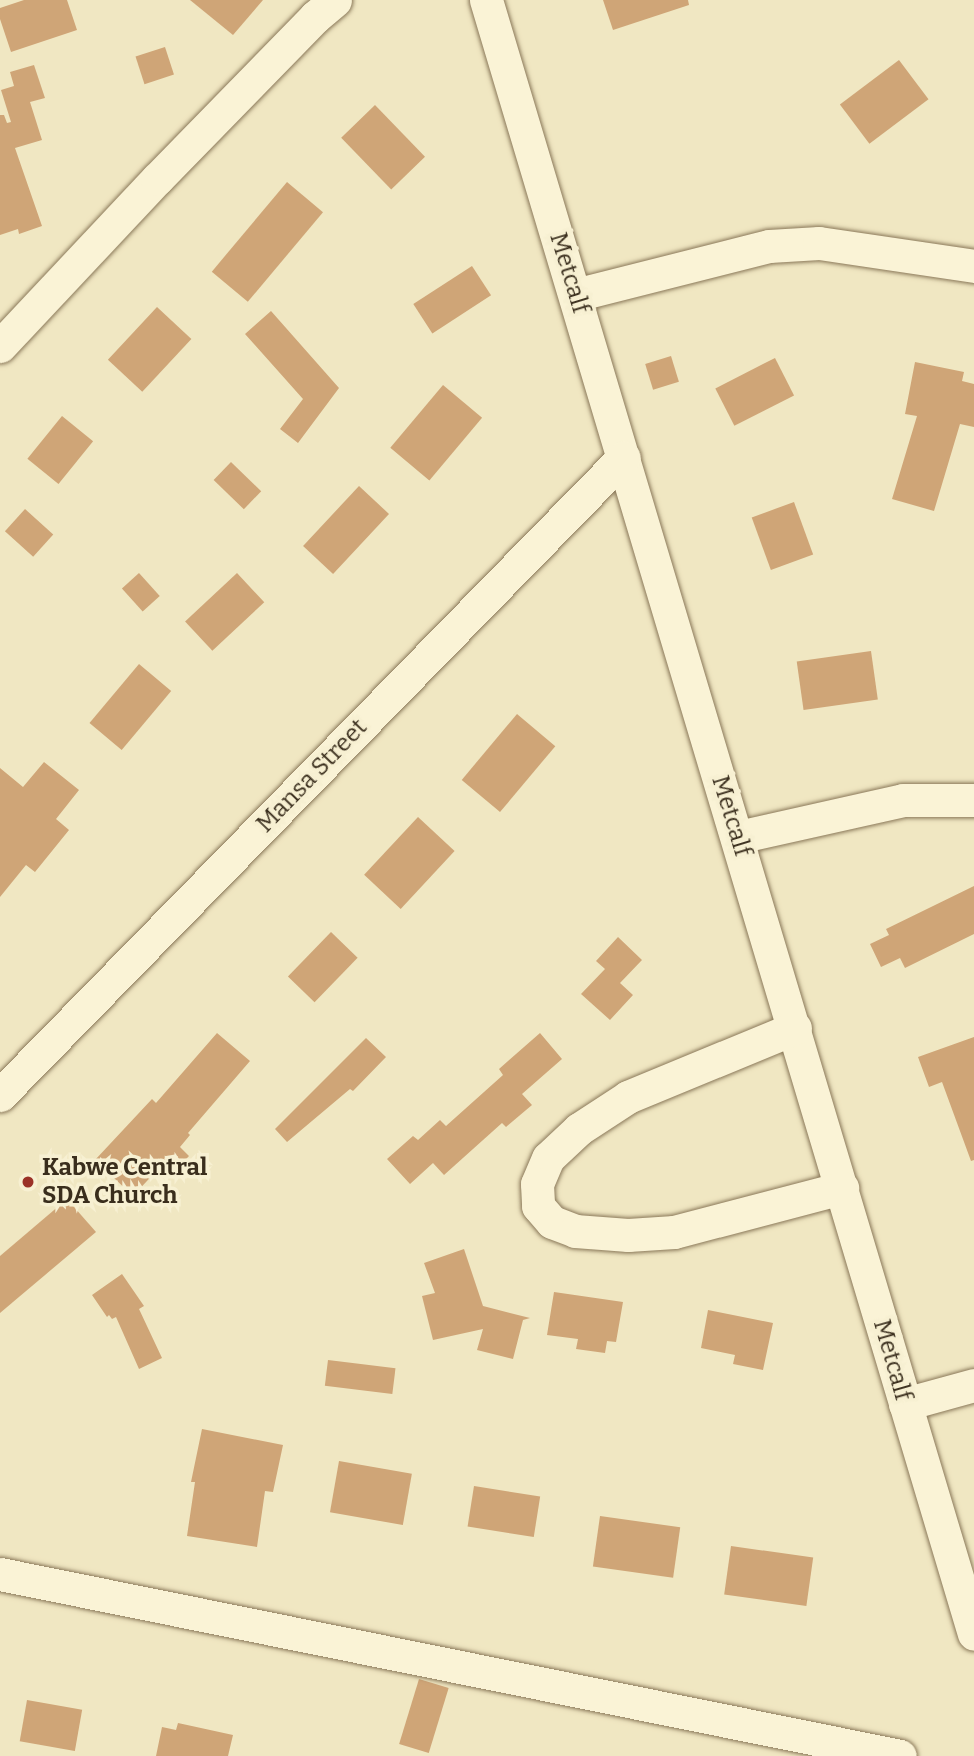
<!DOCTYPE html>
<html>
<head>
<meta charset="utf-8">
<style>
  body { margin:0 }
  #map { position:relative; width:974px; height:1756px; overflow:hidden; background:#f0e7c2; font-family:Bitter,serif }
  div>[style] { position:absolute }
  .building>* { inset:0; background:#cfa577; transform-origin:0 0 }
  .roads { filter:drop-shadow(0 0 2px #8a7859) drop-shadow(0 0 2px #8a7859) }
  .minor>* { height:33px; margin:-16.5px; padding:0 16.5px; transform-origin:16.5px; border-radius:16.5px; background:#faf3d6 }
  .dots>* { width:19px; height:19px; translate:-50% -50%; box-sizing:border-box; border:4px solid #f7f0d2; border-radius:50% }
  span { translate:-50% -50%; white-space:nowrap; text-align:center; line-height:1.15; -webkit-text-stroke:7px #f7f0d2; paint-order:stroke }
  .street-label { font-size:24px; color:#3a2e1d }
  .poi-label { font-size:24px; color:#3a2e1d; font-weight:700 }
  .left { translate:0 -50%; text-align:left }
</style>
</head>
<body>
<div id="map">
  <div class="building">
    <i style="clip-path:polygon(24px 0,67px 0,77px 30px,11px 52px,0 19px,0 8px)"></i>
    <i style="clip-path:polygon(190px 0,263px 0,233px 35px)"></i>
    <i style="clip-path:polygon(603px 0,688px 0,689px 5px,613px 30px)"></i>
    <i style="left:165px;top:47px;width:29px;height:31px;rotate:72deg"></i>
    <i style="left:899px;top:60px;width:49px;height:74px;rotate:53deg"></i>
    <i style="clip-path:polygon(34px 65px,45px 98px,30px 102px,42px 140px,15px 148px,42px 226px,19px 234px,18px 229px,0 235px,0 115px,4px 115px,7px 123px,11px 122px,1px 90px,14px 86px,10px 72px)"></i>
    <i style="left:375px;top:105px;width:72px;height:47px;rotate:46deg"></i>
    <i style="left:287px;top:182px;width:47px;height:117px;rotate:40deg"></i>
    <i style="left:472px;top:266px;width:35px;height:70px;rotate:57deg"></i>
    <i style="left:157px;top:307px;width:47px;height:72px;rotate:43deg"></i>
    <i style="clip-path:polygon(271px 311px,339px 388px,298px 443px,280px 429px,303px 399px,245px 334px)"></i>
    <i style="left:671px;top:356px;width:27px;height:27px;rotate:73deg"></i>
    <i style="left:775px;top:358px;width:42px;height:67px;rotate:63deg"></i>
    <i style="clip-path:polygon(915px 362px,964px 372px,962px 381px,974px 384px,974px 427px,960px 424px,934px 511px,892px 499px,917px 416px,905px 414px)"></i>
    <i style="left:443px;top:385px;width:51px;height:82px;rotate:40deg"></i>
    <i style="left:62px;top:416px;width:40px;height:55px;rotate:39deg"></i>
    <i style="left:231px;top:462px;width:42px;height:25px;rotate:44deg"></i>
    <i style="left:359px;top:486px;width:41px;height:82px;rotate:43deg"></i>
    <i style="left:794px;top:502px;width:56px;height:45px;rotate:70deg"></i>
    <i style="left:25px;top:509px;width:38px;height:30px;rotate:42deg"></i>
    <i style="left:139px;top:573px;width:31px;height:23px;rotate:48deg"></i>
    <i style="left:237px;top:573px;width:40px;height:71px;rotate:47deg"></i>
    <i style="left:871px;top:651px;width:49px;height:75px;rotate:82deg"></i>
    <i style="left:139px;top:664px;width:42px;height:77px;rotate:40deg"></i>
    <i style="left:517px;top:714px;width:50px;height:86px;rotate:40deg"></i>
    <i style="clip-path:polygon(44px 762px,79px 790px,56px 819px,69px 830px,35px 872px,26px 865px,0 897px,0 768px,23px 787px)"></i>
    <i style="left:418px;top:817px;width:50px;height:79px;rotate:43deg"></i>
    <i style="clip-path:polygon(974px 886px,974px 934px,905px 968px,900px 958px,881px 967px,870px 944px,889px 935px,886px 929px)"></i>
    <i style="left:331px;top:932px;width:37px;height:62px;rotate:44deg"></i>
    <i style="clip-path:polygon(618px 937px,642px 960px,620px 983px,633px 995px,610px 1020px,581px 994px,605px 969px,596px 961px)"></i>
    <i style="clip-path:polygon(217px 1033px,250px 1061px,188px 1133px,190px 1135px,180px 1147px,189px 1156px,170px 1176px,160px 1167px,133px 1196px,95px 1160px,152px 1099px,156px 1103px)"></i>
    <i style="clip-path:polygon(540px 1033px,562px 1059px,522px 1094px,532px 1105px,506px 1127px,502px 1123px,444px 1175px,433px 1163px,410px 1184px,387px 1159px,413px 1136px,418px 1140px,440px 1120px,446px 1126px,503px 1075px,499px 1069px)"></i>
    <i style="clip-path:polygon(974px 1037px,974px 1160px,971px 1161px,942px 1082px,929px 1087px,918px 1057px)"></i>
    <i style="clip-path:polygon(366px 1038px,386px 1057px,353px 1091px,350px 1089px,287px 1142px,275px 1129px)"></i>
    <i style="clip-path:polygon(67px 1199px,96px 1232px,0 1313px,0 1256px)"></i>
    <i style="clip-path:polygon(464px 1249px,483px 1306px,530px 1318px,523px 1320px,513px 1359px,477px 1350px,483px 1329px,433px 1340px,422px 1296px,435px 1293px,424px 1263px)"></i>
    <i style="clip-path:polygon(122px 1274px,144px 1306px,139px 1309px,162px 1358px,139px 1369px,116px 1317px,112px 1319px,109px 1315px,107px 1317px,92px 1295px)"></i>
    <i style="clip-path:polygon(554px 1292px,623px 1302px,616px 1342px,607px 1341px,605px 1353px,576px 1349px,578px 1339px,547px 1335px)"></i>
    <i style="clip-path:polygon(708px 1310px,773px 1323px,763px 1370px,733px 1364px,735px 1355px,701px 1348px)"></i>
    <i style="left:328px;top:1360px;width:68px;height:26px;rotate:7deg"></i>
    <i style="clip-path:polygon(202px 1429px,283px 1445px,273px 1492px,265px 1491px,257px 1547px,187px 1536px,195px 1482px,191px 1482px)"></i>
    <i style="left:339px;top:1461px;width:74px;height:52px;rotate:10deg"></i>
    <i style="left:474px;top:1486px;width:67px;height:41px;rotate:9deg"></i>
    <i style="left:600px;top:1516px;width:81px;height:51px;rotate:8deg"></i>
    <i style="left:731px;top:1546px;width:83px;height:49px;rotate:8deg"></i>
    <i style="left:419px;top:1679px;width:31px;height:68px;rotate:17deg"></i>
    <i style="left:27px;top:1700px;width:56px;height:42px;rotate:10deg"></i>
    <i style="clip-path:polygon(178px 1723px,233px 1735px,228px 1756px,156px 1756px,162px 1727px,176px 1730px)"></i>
  </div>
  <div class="roads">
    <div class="minor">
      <i style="left:486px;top:0;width:1705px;rotate:73.37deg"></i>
      <i style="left:575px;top:295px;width:200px;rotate:-14.2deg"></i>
      <i style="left:769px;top:246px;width:50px;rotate:-3.4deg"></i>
      <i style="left:819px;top:243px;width:157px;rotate:8.4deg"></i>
      <i style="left:0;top:346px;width:229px;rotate:-46.8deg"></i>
      <i style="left:157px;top:179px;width:226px;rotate:-45.7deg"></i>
      <i style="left:315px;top:17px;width:26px;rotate:-40deg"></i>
      <i style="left:738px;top:837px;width:169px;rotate:-12.6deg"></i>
      <i style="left:903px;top:800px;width:71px"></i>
      <i style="left:795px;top:1028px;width:181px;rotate:157.6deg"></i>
      <i style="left:628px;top:1097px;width:59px;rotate:146.9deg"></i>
      <i style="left:579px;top:1129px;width:42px;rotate:136.9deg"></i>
      <i style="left:548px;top:1158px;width:28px;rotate:113deg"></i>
      <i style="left:537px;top:1184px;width:22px;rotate:87deg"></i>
      <i style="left:538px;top:1206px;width:21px;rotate:49deg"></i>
      <i style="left:552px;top:1222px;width:25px;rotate:21deg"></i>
      <i style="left:575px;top:1231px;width:53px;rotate:4.3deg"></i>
      <i style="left:628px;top:1235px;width:46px;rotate:-3.7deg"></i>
      <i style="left:674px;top:1232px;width:174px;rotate:-14.7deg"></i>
      <i style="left:0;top:1095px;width:892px;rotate:-45.64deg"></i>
      <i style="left:905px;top:1404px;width:72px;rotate:-15.4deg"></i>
      <i style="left:0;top:1574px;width:918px;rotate:11.43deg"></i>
    </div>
  </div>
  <div class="dots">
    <i style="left:28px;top:1182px;background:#9b3227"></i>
  </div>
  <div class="street-label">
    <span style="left:569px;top:273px;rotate:73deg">Metcalf</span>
    <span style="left:312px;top:776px;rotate:-46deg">Mansa Street</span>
    <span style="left:731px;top:816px;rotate:73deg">Metcalf</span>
    <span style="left:892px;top:1360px;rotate:74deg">Metcalf</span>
  </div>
  <div class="poi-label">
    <span class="left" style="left:42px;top:1182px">Kabwe Central<br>SDA Church</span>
  </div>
</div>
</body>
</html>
